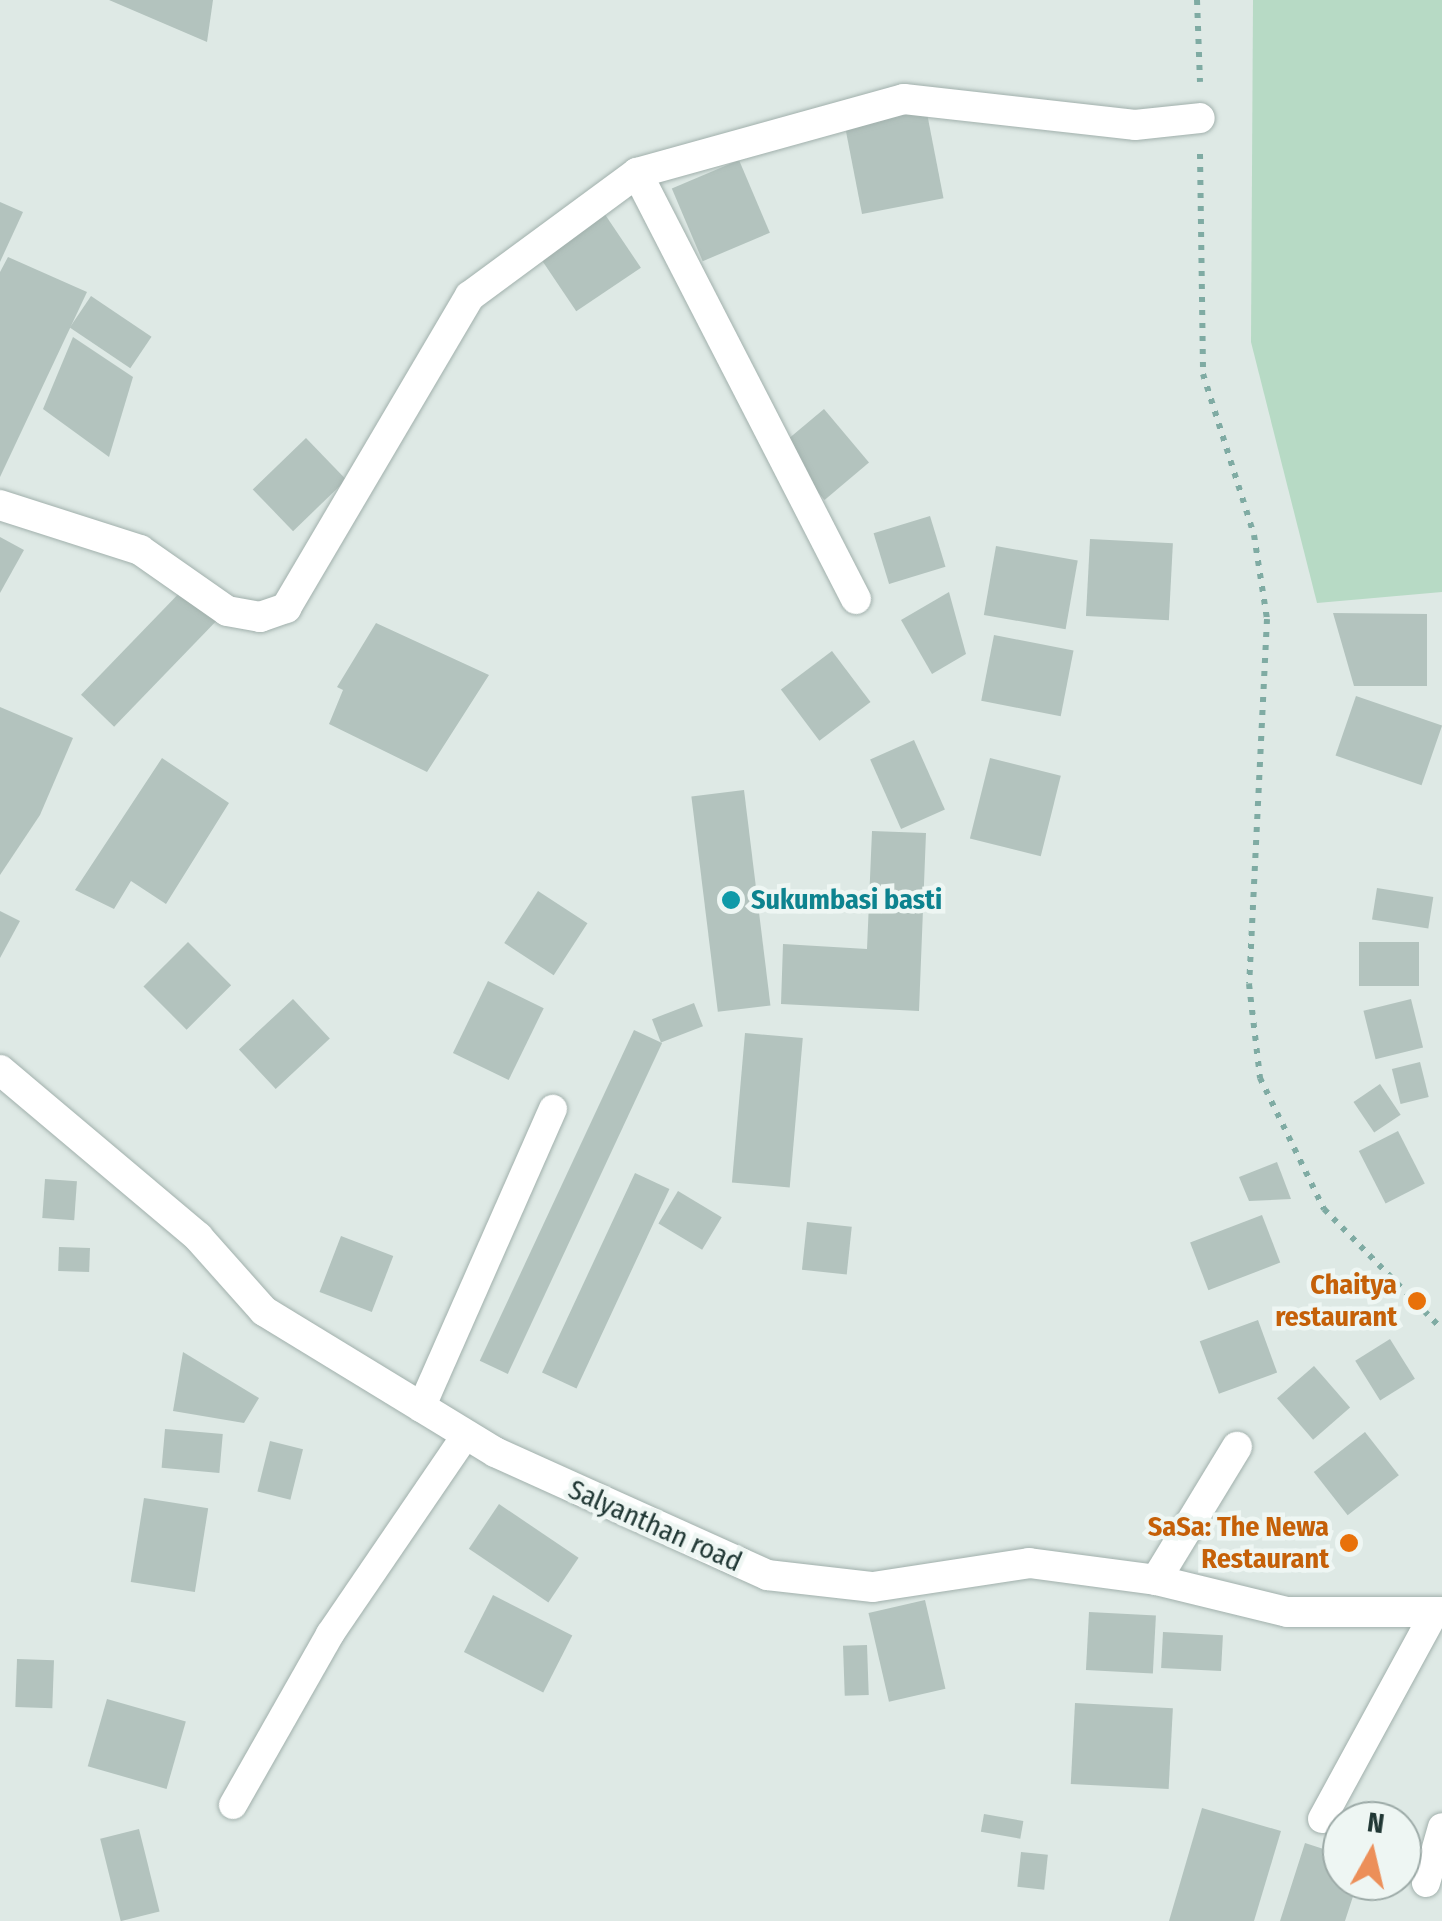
<!DOCTYPE html>
<html>
<head>
<meta charset="utf-8">
<style>
  body { margin:0 }
  #map { position:relative; width:1442px; height:1921px; overflow:hidden; background:#dee9e5; font-family:"Fira Sans Condensed",sans-serif }
  div>[style] { position:absolute }
  .green>* { inset:0; background:#b7dac5 }
  .building>* { inset:0; background:#b3c3be; transform-origin:0 0 }
  .path>* { height:6px; margin-top:-3px; transform-origin:0; background:repeating-linear-gradient(90deg,#7faba3 0 5px,transparent 0 13px) }
  .roads { filter:drop-shadow(0 0 2px #a1b0ac) drop-shadow(0 0 2px #a1b0ac) }
  .lane>* { height:28px; margin:-14px; padding:0 14px; transform-origin:14px; border-radius:14px; background:#fff }
  .street>* { height:30px; margin:-15px; padding:0 15px; transform-origin:15px; border-radius:15px; background:#fff }
  .dots>* { width:28px; height:28px; translate:-50% -50%; box-sizing:border-box; border:5px solid #eef6f3; border-radius:50% }
  span { translate:-50% -50%; white-space:nowrap; text-align:center; line-height:1.15; -webkit-text-stroke:9px #eef6f3; paint-order:stroke }
  .culture-label { font-size:28px; color:#0d838f; font-weight:700 }
  .left { translate:0 -50%; text-align:left }
  .food-label { font-size:28px; color:#c56008; font-weight:700 }
  .right { translate:-100% -50%; text-align:right }
  .street-label { font-size:28px; color:#203734 }
  .north { position:absolute; left:1322px; top:1801px; width:100px; height:100px; box-sizing:border-box; background:#eef6f3; border:2px solid #9caaa7; border-radius:50%; rotate:8deg; font-size:28px; font-weight:700; line-height:40px; text-align:center; color:#203734 }
  .north::after { content:''; display:block; margin:auto; width:35px; height:45px; background:#ec8f59; clip-path:polygon(50% 0,100% 100%,50% 72%,0 100%) }
</style>
</head>
<body>
<div id="map">
  <div class="green">
    <i style="clip-path:polygon(1253px 0,1442px 0,1442px 592px,1317px 603px,1251px 342px)"></i>
  </div>
  <div class="building">
    <i style="clip-path:polygon(109px 0,213px 0,207px 42px)"></i>
    <i style="left:925px;top:103px;width:97px;height:83px;rotate:79deg"></i>
    <i style="left:739px;top:160px;width:79px;height:73px;rotate:67deg"></i>
    <i style="clip-path:polygon(0 202px,23px 212px,0 262px)"></i>
    <i style="left:604px;top:213px;width:66px;height:78px;rotate:56deg"></i>
    <i style="clip-path:polygon(8px 257px,87px 292px,0 477px,0 272px)"></i>
    <i style="left:91px;top:296px;width:73px;height:38px;rotate:34deg"></i>
    <i style="clip-path:polygon(73px 337px,133px 377px,109px 457px,43px 409px)"></i>
    <i style="left:824px;top:409px;width:70px;height:58px;rotate:50deg"></i>
    <i style="left:306px;top:438px;width:58px;height:74px;rotate:46deg"></i>
    <i style="left:930px;top:516px;width:53px;height:59px;rotate:73deg"></i>
    <i style="clip-path:polygon(0 537px,24px 550px,0 593px)"></i>
    <i style="left:1090px;top:539px;width:83px;height:77px;rotate:3deg"></i>
    <i style="left:996px;top:546px;width:83px;height:70px;rotate:10deg"></i>
    <i style="left:188px;top:584px;width:46px;height:154px;rotate:44deg"></i>
    <i style="clip-path:polygon(949px 592px,966px 654px,932px 674px,901px 620px)"></i>
    <i style="clip-path:polygon(1333px 613px,1427px 614px,1427px 686px,1354px 686px)"></i>
    <i style="clip-path:polygon(376px 623px,489px 675px,427px 772px,329px 724px,343px 690px,337px 687px)"></i>
    <i style="left:994px;top:635px;width:81px;height:67px;rotate:11deg"></i>
    <i style="left:832px;top:651px;width:64px;height:64px;rotate:53deg"></i>
    <i style="left:1356px;top:696px;width:91px;height:63px;rotate:19deg"></i>
    <i style="clip-path:polygon(0 707px,73px 738px,40px 815px,0 875px)"></i>
    <i style="left:914px;top:740px;width:76px;height:48px;rotate:66deg"></i>
    <i style="clip-path:polygon(162px 758px,229px 803px,166px 904px,131px 881px,114px 909px,75px 890px)"></i>
    <i style="left:990px;top:758px;width:73px;height:83px;rotate:14deg"></i>
    <i style="left:744px;top:790px;width:217px;height:53px;rotate:83deg"></i>
    <i style="clip-path:polygon(872px 831px,926px 833px,919px 1011px,781px 1004px,783px 944px,867px 949px)"></i>
    <i style="left:1377px;top:888px;width:57px;height:32px;rotate:9deg"></i>
    <i style="left:538px;top:891px;width:59px;height:62px;rotate:33deg"></i>
    <i style="clip-path:polygon(0 911px,20px 921px,0 958px)"></i>
    <i style="left:188px;top:942px;width:61px;height:63px;rotate:45deg"></i>
    <i style="left:1419px;top:942px;width:44px;height:60px;rotate:90deg"></i>
    <i style="left:488px;top:981px;width:62px;height:80px;rotate:26deg"></i>
    <i style="left:293px;top:999px;width:54px;height:74px;rotate:47deg"></i>
    <i style="left:1411px;top:999px;width:50px;height:49px;rotate:76deg"></i>
    <i style="left:694px;top:1003px;width:25px;height:45px;rotate:69deg"></i>
    <i style="left:634px;top:1030px;width:31px;height:365px;rotate:25deg"></i>
    <i style="left:745px;top:1033px;width:58px;height:150px;rotate:5deg"></i>
    <i style="left:1420px;top:1062px;width:36px;height:29px;rotate:76deg"></i>
    <i style="left:1380px;top:1084px;width:37px;height:32px;rotate:56deg"></i>
    <i style="left:1398px;top:1131px;width:59px;height:44px;rotate:63deg"></i>
    <i style="clip-path:polygon(1277px 1162px,1291px 1199px,1249px 1201px,1239px 1177px)"></i>
    <i style="left:635px;top:1173px;width:38px;height:220px;rotate:25deg"></i>
    <i style="left:45px;top:1179px;width:32px;height:39px;rotate:4deg"></i>
    <i style="left:678px;top:1191px;width:51px;height:38px;rotate:31deg"></i>
    <i style="left:1262px;top:1215px;width:51px;height:77px;rotate:69deg"></i>
    <i style="left:807px;top:1222px;width:45px;height:48px;rotate:6deg"></i>
    <i style="left:341px;top:1236px;width:56px;height:60px;rotate:21deg"></i>
    <i style="left:59px;top:1247px;width:31px;height:24px;rotate:2deg"></i>
    <i style="left:1258px;top:1320px;width:56px;height:62px;rotate:70deg"></i>
    <i style="left:1390px;top:1339px;width:47px;height:41px;rotate:58deg"></i>
    <i style="clip-path:polygon(183px 1352px,259px 1398px,244px 1423px,173px 1411px)"></i>
    <i style="left:1314px;top:1366px;width:55px;height:49px;rotate:49deg"></i>
    <i style="left:165px;top:1429px;width:58px;height:39px;rotate:5deg"></i>
    <i style="left:1365px;top:1432px;width:55px;height:65px;rotate:52deg"></i>
    <i style="left:270px;top:1441px;width:34px;height:52px;rotate:14deg"></i>
    <i style="left:144px;top:1498px;width:65px;height:85px;rotate:9deg"></i>
    <i style="left:499px;top:1504px;width:96px;height:54px;rotate:34deg"></i>
    <i style="left:493px;top:1595px;width:89px;height:64px;rotate:27deg"></i>
    <i style="left:925px;top:1600px;width:91px;height:58px;rotate:77deg"></i>
    <i style="left:1089px;top:1612px;width:67px;height:58px;rotate:3deg"></i>
    <i style="left:1163px;top:1632px;width:60px;height:36px;rotate:3deg"></i>
    <i style="left:867px;top:1645px;width:50px;height:24px;rotate:88deg"></i>
    <i style="left:17px;top:1659px;width:37px;height:48px;rotate:2deg"></i>
    <i style="left:107px;top:1699px;width:82px;height:70px;rotate:16deg"></i>
    <i style="left:1075px;top:1703px;width:98px;height:81px;rotate:3deg"></i>
    <i style="clip-path:polygon(1202px 1808px,1281px 1831px,1254px 1921px,1169px 1921px)"></i>
    <i style="left:984px;top:1814px;width:40px;height:18px;rotate:10deg"></i>
    <i style="left:139px;top:1829px;width:85px;height:40px;rotate:76deg"></i>
    <i style="clip-path:polygon(1305px 1843px,1342px 1855px,1342px 1881px,1358px 1881px,1345px 1921px,1280px 1921px)"></i>
    <i style="left:1021px;top:1852px;width:27px;height:35px;rotate:6deg"></i>
  </div>
  <div class="path">
    <i style="left:1197px;top:0;width:82px;rotate:87.9deg"></i>
    <i style="left:1200px;top:154px;width:220px;rotate:89.2deg"></i>
    <i style="left:1203px;top:374px;width:169px;rotate:72.4deg"></i>
    <i style="left:1254px;top:535px;width:85px;rotate:81.2deg"></i>
    <i style="left:1267px;top:619px;width:365px;rotate:92.8deg"></i>
    <i style="left:1249px;top:984px;width:95px;rotate:83.3deg"></i>
    <i style="left:1260px;top:1078px;width:146px;rotate:64deg"></i>
    <i style="left:1324px;top:1209px;width:168px;rotate:45.5deg"></i>
  </div>
  <div class="roads">
    <div class="lane">
      <i style="left:421px;top:1408px;width:327px;rotate:-66.2deg"></i>
      <i style="left:233px;top:1805px;width:197px;rotate:-60.4deg"></i>
      <i style="left:330px;top:1634px;width:241px;rotate:-55.7deg"></i>
      <i style="left:1322px;top:1819px;width:234px;rotate:-61.4deg"></i>
      <i style="left:1426px;top:1883px;width:58px;rotate:-74.1deg"></i>
    </div>
    <div class="street">
      <i style="left:637px;top:173px;width:479px;rotate:62.8deg"></i>
      <i style="left:0;top:505px;width:147px;rotate:17.8deg"></i>
      <i style="left:140px;top:550px;width:106px;rotate:35deg"></i>
      <i style="left:227px;top:611px;width:34px;rotate:10deg"></i>
      <i style="left:260px;top:617px;width:28px;rotate:-19deg"></i>
      <i style="left:286px;top:608px;width:362px;rotate:-59.5deg"></i>
      <i style="left:470px;top:296px;width:207px;rotate:-36.4deg"></i>
      <i style="left:637px;top:173px;width:277px;rotate:-15.5deg"></i>
      <i style="left:904px;top:99px;width:232px;rotate:6.4deg"></i>
      <i style="left:1135px;top:125px;width:65px;rotate:-6.1deg"></i>
      <i style="left:0;top:1070px;width:259px;rotate:40.1deg"></i>
      <i style="left:198px;top:1237px;width:99px;rotate:48.3deg"></i>
      <i style="left:264px;top:1311px;width:271px;rotate:31.4deg"></i>
      <i style="left:495px;top:1452px;width:299px;rotate:24.3deg"></i>
      <i style="left:767px;top:1575px;width:107px;rotate:6.5deg"></i>
      <i style="left:873px;top:1587px;width:158px;rotate:-8.7deg"></i>
      <i style="left:1029px;top:1563px;width:128px;rotate:7.6deg"></i>
      <i style="left:1156px;top:1580px;width:135px;rotate:13.7deg"></i>
      <i style="left:1287px;top:1612px;width:155px"></i>
      <i style="left:1156px;top:1580px;width:156px;rotate:-58.7deg"></i>
    </div>
  </div>
  <div class="dots">
    <i style="left:731px;top:900px;background:#0f9aa8"></i>
    <i style="left:1417px;top:1301px;background:#e8710a"></i>
    <i style="left:1349px;top:1543px;background:#e8710a"></i>
  </div>
  <div class="culture-label">
    <span class="left" style="left:751px;top:900px">Sukumbasi basti</span>
  </div>
  <div class="food-label">
    <span class="right" style="left:1397px;top:1301px">Chaitya<br>restaurant</span>
    <span class="right" style="left:1329px;top:1543px">SaSa: The Newa<br>Restaurant</span>
  </div>
  <div class="street-label">
    <span style="left:655px;top:1526px;rotate:24deg">Salyanthan road</span>
  </div>
  <div class="north">N</div>
</div>
</body>
</html>
